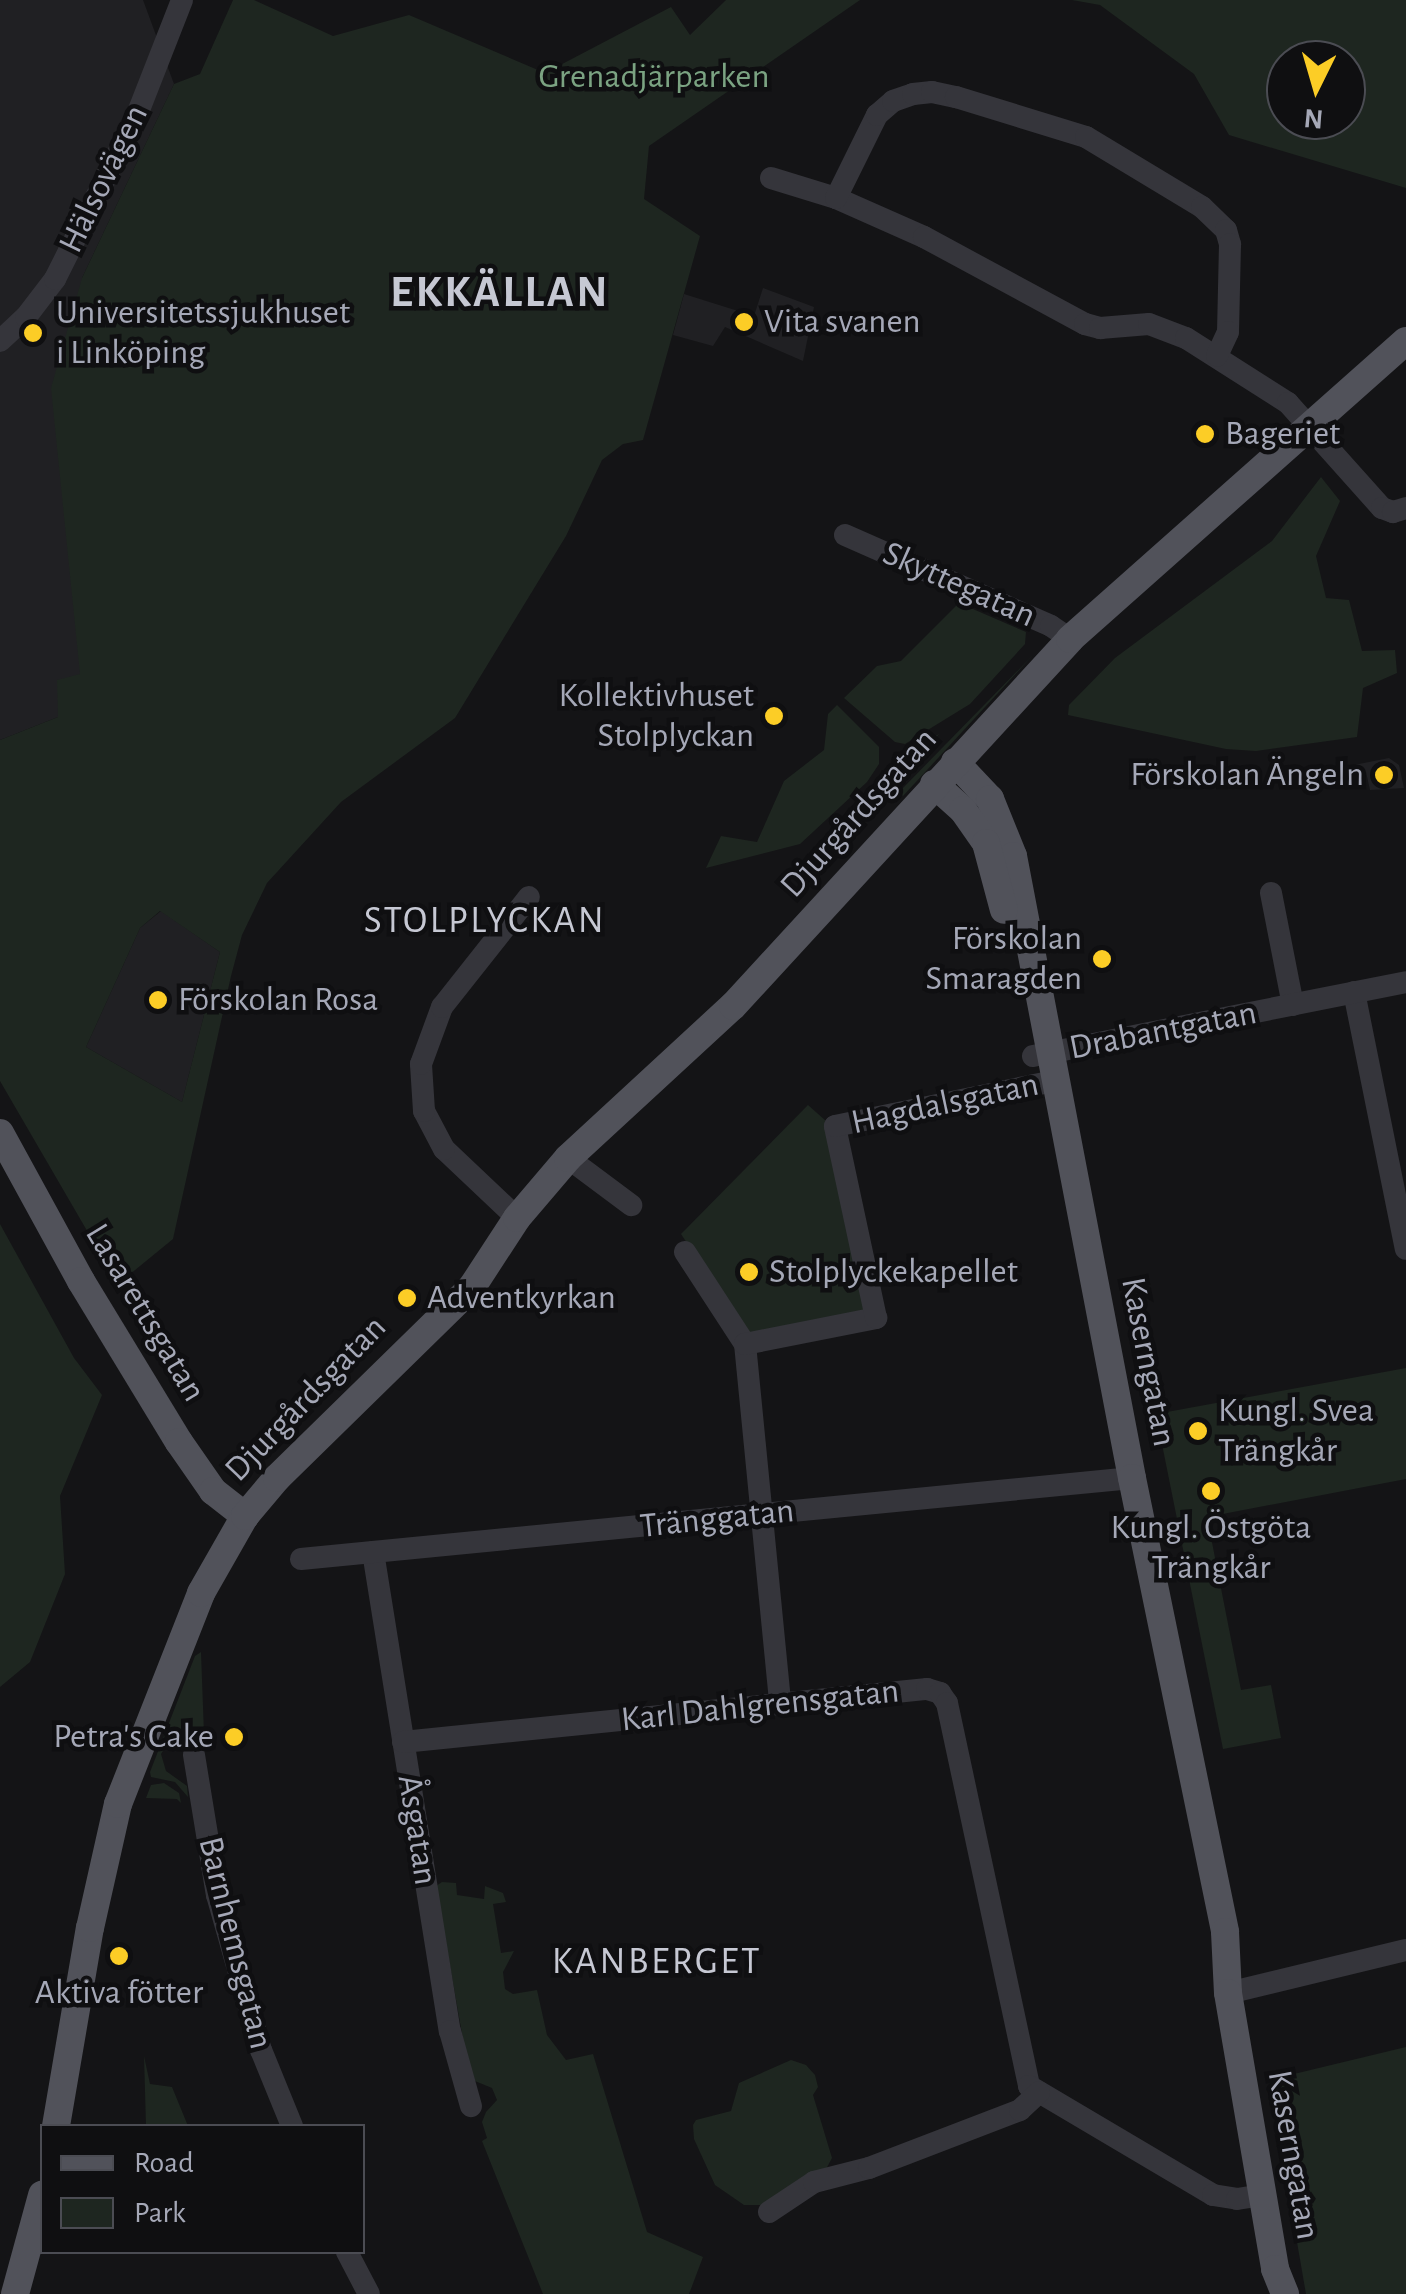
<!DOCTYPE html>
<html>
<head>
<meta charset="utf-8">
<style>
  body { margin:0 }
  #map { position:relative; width:1406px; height:2294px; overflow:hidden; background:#141416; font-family:"Alegreya Sans",sans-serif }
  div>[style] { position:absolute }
  .built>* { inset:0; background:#202023 }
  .green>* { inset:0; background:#1e2620 }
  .minor>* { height:22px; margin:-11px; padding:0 11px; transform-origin:11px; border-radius:11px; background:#35353b }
  .major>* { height:28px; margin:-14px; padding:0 14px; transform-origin:14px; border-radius:14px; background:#51525a }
  .dots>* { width:28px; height:28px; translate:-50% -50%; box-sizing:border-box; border:5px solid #0f0f11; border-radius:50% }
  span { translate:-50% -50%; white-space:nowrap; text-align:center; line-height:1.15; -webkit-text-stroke:9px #0f0f11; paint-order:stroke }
  .park-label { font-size:35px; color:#7ba382 }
  .street-label { font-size:35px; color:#a5a8b7 }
  .poi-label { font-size:35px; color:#a5a8b7 }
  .left { translate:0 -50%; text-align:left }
  .right { translate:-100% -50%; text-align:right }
  .neighbourhood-label { font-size:38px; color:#c6c8d3; letter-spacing:2.5px }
  .district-label { font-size:45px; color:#c6c8d3; font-weight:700; letter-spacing:2.5px }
  .legend { position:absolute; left:40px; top:2124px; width:325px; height:130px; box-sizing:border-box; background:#0f0f11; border:2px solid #4b4c53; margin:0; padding:12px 18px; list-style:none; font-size:30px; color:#a5a8b7 }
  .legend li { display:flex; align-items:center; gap:20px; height:50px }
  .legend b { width:50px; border:2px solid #4b4c53 }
  .north { position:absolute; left:1266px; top:40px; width:100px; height:100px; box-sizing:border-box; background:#0f0f11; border:2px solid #4b4c53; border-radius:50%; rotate:185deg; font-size:28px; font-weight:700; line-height:40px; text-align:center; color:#a5a8b7 }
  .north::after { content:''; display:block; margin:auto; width:35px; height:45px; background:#fccd26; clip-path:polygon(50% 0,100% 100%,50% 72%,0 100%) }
</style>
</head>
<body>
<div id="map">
  <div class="built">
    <i style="clip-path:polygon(0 0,143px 0,174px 84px,82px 278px,80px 674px,58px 717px,0 740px)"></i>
    <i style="clip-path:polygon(763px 288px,814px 307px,803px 361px,725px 327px,713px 346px,673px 335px,684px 294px,754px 316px)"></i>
    <i style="clip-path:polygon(1389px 758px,1399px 765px,1404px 788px,1370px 790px,1366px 772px,1331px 779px,1329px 770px)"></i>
    <i style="clip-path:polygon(161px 911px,220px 952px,182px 1102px,86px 1047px,140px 928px)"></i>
  </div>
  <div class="green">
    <i style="clip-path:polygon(evenodd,233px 0,254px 0,333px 36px,409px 15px,545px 73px,671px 7px,690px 35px,726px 0,860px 0,649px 146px,644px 199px,700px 236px,643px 440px,623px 444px,602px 460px,566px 536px,455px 718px,341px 802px,267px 883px,242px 935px,231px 976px,173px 1239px,118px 1284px,0 1081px,0 740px,58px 717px,57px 680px,80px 674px,51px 388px,82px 278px,174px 84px,200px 74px,233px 0,160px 911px,220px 952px,182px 1102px,86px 1047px,140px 928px,160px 911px)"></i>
    <i style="clip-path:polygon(evenodd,1072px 0,1406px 0,1406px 188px,1229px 135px,1194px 74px,1100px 5px,1072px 0,1286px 60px,1346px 60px,1346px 120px,1286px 120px,1286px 60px)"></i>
    <i style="clip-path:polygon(1321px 477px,1340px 501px,1316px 556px,1326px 598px,1349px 600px,1362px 651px,1395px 650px,1397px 673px,1363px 688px,1357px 737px,1256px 751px,1226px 749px,1068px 715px,1069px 705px,1115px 658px,1272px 541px)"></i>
    <i style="clip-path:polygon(959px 603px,1026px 632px,1025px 644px,970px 704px,905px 744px,895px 742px,844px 698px,877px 666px,901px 661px)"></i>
    <i style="clip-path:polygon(1034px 654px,903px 796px,902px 795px,902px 789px)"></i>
    <i style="clip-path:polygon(837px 705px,879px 747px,879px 764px,867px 782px,800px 844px,706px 868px,721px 836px,757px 842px,784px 781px,824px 750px,828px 714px)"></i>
    <i style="clip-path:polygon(939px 734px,893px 786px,887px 781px,886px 774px,903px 754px)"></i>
    <i style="clip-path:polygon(870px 797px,877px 805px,833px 857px,826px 862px,815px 856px,862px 800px)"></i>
    <i style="clip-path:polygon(808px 1105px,826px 1121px,866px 1310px,748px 1336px,681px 1234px)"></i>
    <i style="clip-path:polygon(0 1224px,74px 1358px,102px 1395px,60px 1496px,65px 1574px,30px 1662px,0 1687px)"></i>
    <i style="clip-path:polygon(1406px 1368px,1406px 1479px,1207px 1517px,1241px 1690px,1271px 1685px,1281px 1738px,1223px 1749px,1156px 1414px)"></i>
    <i style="clip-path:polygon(201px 1652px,204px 1734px,175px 1732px,161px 1754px,166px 1771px,187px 1786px,188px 1797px,175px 1782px,151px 1777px,150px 1772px,195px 1656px)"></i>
    <i style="clip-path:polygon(164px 1783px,179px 1793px,181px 1803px,177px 1799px,146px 1798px,151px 1785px)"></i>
    <i style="clip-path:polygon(442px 1882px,456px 1883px,457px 1895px,484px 1899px,485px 1886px,503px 1893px,506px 1902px,493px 1904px,501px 1953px,514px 1951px,503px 1972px,505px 1989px,513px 1994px,537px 1990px,547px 2035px,566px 2060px,593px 2054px,647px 2232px,703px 2257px,689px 2294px,543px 2294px,482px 2141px,487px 2138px,482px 2122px,486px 2112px,497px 2100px,492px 2088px,470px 2079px,436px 1886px)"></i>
    <i style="clip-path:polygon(1406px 2047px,1406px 2294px,1306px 2294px,1269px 2080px)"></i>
    <i style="clip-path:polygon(144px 2056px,150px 2084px,172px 2087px,188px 2126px,146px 2126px)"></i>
    <i style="clip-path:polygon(791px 2060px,806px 2065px,815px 2075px,818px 2087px,813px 2095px,832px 2158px,825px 2171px,764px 2205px,744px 2205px,715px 2185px,694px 2139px,693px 2125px,696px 2120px,731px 2111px,739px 2083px)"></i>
  </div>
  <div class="minor">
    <i style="left:771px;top:178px;width:68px;rotate:17.1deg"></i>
    <i style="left:836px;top:198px;width:96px;rotate:23.9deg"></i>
    <i style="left:924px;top:237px;width:183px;rotate:28.4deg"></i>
    <i style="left:1085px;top:324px;width:16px;rotate:15deg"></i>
    <i style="left:1100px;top:328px;width:49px;rotate:-4.7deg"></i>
    <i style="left:1149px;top:324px;width:40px;rotate:21deg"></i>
    <i style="left:1186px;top:338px;width:121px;rotate:32.5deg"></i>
    <i style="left:1288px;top:403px;width:141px;rotate:48.2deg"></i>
    <i style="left:1382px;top:508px;width:12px;rotate:20deg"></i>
    <i style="left:1393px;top:512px;width:14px;rotate:-17deg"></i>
    <i style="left:836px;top:198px;width:93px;rotate:-63.7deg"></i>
    <i style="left:877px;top:115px;width:21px;rotate:-41deg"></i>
    <i style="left:893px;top:101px;width:21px;rotate:-19deg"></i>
    <i style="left:913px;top:94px;width:19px;rotate:-6deg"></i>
    <i style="left:932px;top:92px;width:25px;rotate:12deg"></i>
    <i style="left:956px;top:97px;width:136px;rotate:17.1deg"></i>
    <i style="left:1086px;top:137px;width:135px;rotate:31.1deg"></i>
    <i style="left:1202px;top:207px;width:33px;rotate:44deg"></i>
    <i style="left:1226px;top:230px;width:15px;rotate:74deg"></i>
    <i style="left:1230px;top:244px;width:88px;rotate:91.3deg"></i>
    <i style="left:1228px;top:332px;width:26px;rotate:115deg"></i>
    <i style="left:0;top:341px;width:35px;rotate:-43deg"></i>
    <i style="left:26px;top:317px;width:48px;rotate:-52.7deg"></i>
    <i style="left:55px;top:279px;width:183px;rotate:-63.4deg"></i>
    <i style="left:137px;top:115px;width:123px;rotate:-68.6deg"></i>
    <i style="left:845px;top:535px;width:225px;rotate:23.8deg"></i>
    <i style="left:1051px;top:626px;width:23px;rotate:34deg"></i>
    <i style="left:1271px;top:893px;width:114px;rotate:78.9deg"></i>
    <i style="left:1354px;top:992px;width:262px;rotate:78.6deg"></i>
    <i style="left:1033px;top:1056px;width:380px;rotate:-11.2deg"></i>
    <i style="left:568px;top:1158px;width:79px;rotate:36.7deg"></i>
    <i style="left:517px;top:1218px;width:100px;rotate:-136.6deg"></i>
    <i style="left:444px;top:1149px;width:43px;rotate:-117.8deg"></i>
    <i style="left:424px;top:1111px;width:47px;rotate:-93.7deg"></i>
    <i style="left:421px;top:1064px;width:61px;rotate:-69.8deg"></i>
    <i style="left:442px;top:1007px;width:140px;rotate:-51.7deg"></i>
    <i style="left:685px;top:1252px;width:110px;rotate:56.9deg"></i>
    <i style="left:745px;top:1344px;width:362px;rotate:84.4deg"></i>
    <i style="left:745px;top:1344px;width:134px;rotate:-11.2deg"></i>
    <i style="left:876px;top:1318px;width:196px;rotate:-102.1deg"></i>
    <i style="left:835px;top:1126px;width:225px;rotate:-11.6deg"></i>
    <i style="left:373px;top:1552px;width:485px;rotate:80.9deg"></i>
    <i style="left:450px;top:2031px;width:78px;rotate:74.4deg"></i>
    <i style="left:301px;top:1559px;width:835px;rotate:-5.57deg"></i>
    <i style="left:403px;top:1742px;width:527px;rotate:-5.78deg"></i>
    <i style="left:927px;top:1689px;width:14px;rotate:17deg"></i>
    <i style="left:940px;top:1693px;width:12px;rotate:55deg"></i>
    <i style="left:947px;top:1703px;width:392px;rotate:77.9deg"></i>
    <i style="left:1029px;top:2086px;width:214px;rotate:30.6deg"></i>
    <i style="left:1213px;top:2195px;width:24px;rotate:9deg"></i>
    <i style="left:1237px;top:2199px;width:25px;rotate:-9deg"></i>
    <i style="left:194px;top:1755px;width:142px;rotate:80.7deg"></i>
    <i style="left:217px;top:1895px;width:161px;rotate:74.2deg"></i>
    <i style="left:261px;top:2050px;width:82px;rotate:67.8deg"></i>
    <i style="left:1228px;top:1993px;width:183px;rotate:-13.6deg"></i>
    <i style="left:769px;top:2212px;width:54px;rotate:-33.7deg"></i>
    <i style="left:814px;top:2182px;width:57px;rotate:-14.3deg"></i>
    <i style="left:869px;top:2168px;width:162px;rotate:-21deg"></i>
    <i style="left:1020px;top:2110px;width:26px;rotate:-43deg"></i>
    <i style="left:347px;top:2252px;width:47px;rotate:62.4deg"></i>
  </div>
  <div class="major">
    <i style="left:955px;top:762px;width:51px;rotate:46.6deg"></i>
    <i style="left:990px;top:799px;width:61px;rotate:68deg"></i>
    <i style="left:1013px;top:856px;width:633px;rotate:79.17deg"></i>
    <i style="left:1132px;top:1478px;width:463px;rotate:78.4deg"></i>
    <i style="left:1225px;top:1932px;width:61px;rotate:87.2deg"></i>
    <i style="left:1228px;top:1993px;width:280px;rotate:80.3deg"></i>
    <i style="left:1275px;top:2269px;width:27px;rotate:68deg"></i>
    <i style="left:934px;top:784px;width:39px;rotate:42deg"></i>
    <i style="left:963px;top:810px;width:40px;rotate:55.1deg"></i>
    <i style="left:986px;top:843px;width:69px;rotate:75deg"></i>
    <i style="left:0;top:1133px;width:169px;rotate:61.3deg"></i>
    <i style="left:81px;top:1281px;width:188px;rotate:58.7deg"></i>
    <i style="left:179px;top:1442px;width:60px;rotate:55.2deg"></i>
    <i style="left:213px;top:1491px;width:41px;rotate:38deg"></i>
    <i style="left:56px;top:2126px;width:201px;rotate:-80.3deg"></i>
    <i style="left:90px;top:1928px;width:127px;rotate:-77.3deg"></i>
    <i style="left:118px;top:1804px;width:227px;rotate:-68.5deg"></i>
    <i style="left:201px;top:1593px;width:89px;rotate:-60.3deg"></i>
    <i style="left:245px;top:1516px;width:50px;rotate:-49.9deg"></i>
    <i style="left:277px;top:1478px;width:273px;rotate:-44.4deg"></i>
    <i style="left:472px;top:1287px;width:82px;rotate:-56.9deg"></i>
    <i style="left:517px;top:1218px;width:79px;rotate:-49.6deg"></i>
    <i style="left:568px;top:1158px;width:224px;rotate:-42.7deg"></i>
    <i style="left:733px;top:1006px;width:498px;rotate:-47.4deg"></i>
    <i style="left:1070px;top:639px;width:449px;rotate:-41.6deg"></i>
    <i style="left:15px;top:2294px;width:103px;rotate:-74.7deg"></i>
  </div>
  <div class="dots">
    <i style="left:744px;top:322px;background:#fccd26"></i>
    <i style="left:33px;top:333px;background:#fccd26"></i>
    <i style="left:1205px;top:434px;background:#fccd26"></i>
    <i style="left:774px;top:716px;background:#fccd26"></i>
    <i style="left:1384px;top:775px;background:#fccd26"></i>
    <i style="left:1102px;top:959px;background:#fccd26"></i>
    <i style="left:158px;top:1000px;background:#fccd26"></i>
    <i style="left:749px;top:1272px;background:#fccd26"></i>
    <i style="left:407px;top:1298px;background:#fccd26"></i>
    <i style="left:1198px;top:1431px;background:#fccd26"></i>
    <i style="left:1211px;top:1491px;background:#fccd26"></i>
    <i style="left:234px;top:1737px;background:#fccd26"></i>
    <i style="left:119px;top:1956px;background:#fccd26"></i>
  </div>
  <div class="park-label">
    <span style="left:654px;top:77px">Grenadjärparken</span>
  </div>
  <div class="street-label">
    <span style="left:104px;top:179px;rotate:-64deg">Hälsovägen</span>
    <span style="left:959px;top:585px;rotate:24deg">Skyttegatan</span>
    <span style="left:859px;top:813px;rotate:-48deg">Djurgårdsgatan</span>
    <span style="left:1163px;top:1031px;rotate:-11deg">Drabantgatan</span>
    <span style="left:945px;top:1104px;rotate:-12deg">Hagdalsgatan</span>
    <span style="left:145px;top:1313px;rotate:59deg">Lasarettsgatan</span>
    <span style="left:1148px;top:1362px;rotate:79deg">Kaserngatan</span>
    <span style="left:306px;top:1399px;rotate:-46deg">Djurgårdsgatan</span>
    <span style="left:717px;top:1519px;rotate:-6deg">Tränggatan</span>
    <span style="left:760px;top:1706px;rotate:-6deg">Karl Dahlgrensgatan</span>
    <span style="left:417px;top:1830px;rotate:81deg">Åsgatan</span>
    <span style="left:235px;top:1943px;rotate:76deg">Barnhemsgatan</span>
    <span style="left:1293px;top:2155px;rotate:80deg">Kaserngatan</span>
  </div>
  <div class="poi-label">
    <span class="left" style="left:56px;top:333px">Universitetssjukhuset<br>i Linköping</span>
    <span class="left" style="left:764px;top:322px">Vita svanen</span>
    <span class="left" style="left:1225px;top:434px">Bageriet</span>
    <span class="right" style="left:754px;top:716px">Kollektivhuset<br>Stolplyckan</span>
    <span class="right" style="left:1364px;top:775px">Förskolan Ängeln</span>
    <span class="right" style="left:1082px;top:959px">Förskolan<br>Smaragden</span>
    <span class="left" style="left:178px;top:1000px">Förskolan Rosa</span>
    <span class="left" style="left:769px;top:1272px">Stolplyckekapellet</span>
    <span class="left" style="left:427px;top:1298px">Adventkyrkan</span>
    <span class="left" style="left:1218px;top:1431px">Kungl. Svea<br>Trängkår</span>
    <span style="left:1211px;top:1548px">Kungl. Östgöta<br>Trängkår</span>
    <span class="right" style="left:214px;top:1737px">Petra's Cake</span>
    <span style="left:119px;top:1993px">Aktiva fötter</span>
  </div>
  <div class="neighbourhood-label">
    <span style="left:485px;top:922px">STOLPLYCKAN</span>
    <span style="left:657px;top:1963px">KANBERGET</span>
  </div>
  <div class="district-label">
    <span style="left:500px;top:293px">EKKÄLLAN</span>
  </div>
  <ul class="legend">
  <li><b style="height:12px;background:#51525a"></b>Road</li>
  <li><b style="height:28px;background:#1e2620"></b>Park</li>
  </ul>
  <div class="north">N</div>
</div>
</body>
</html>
